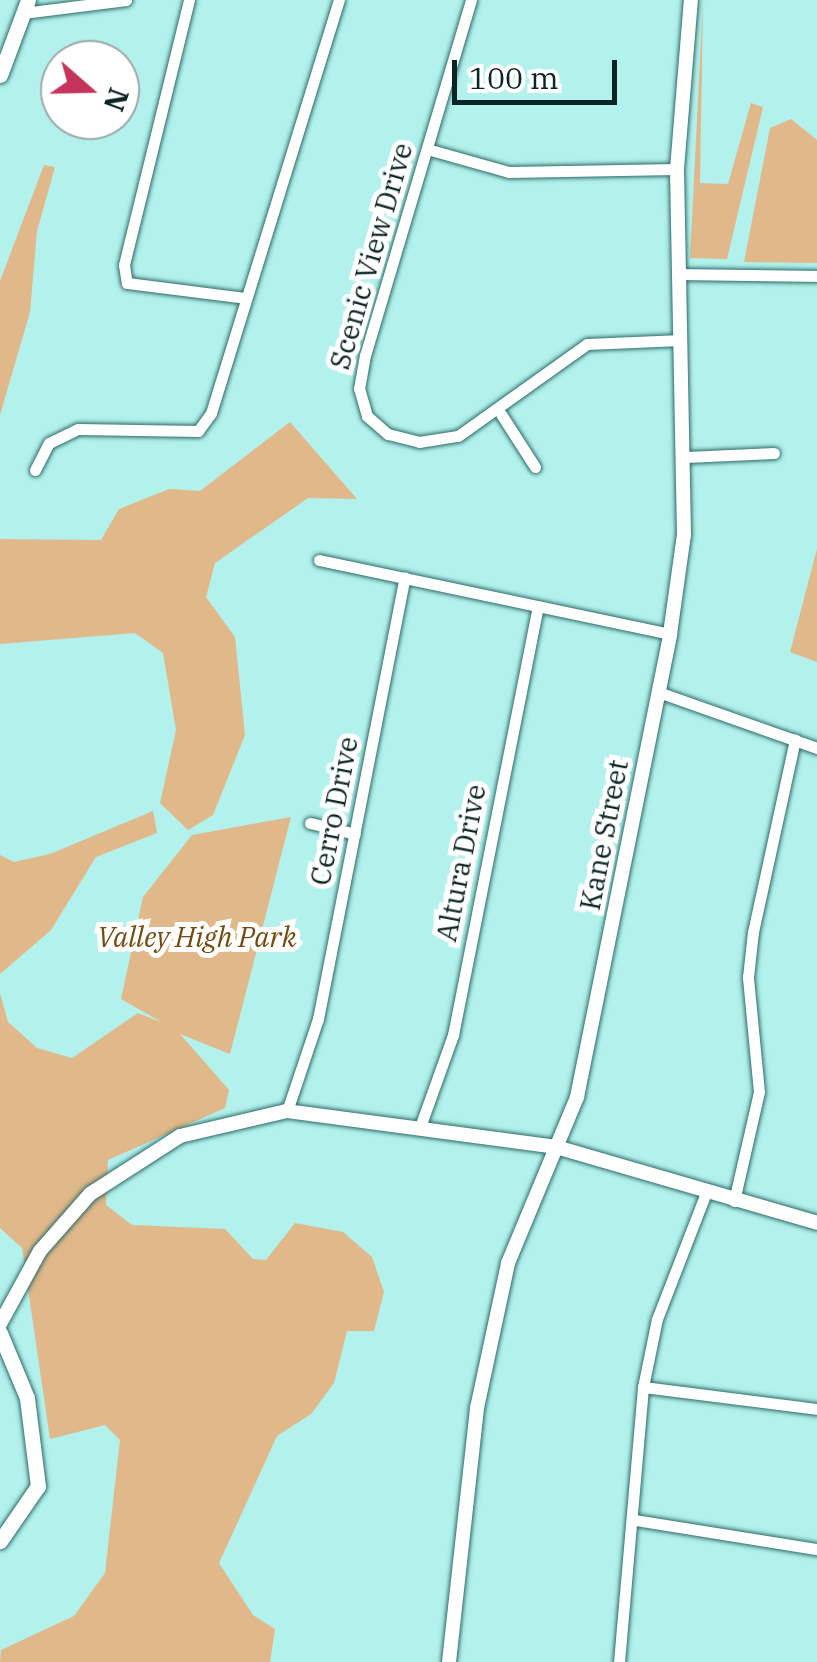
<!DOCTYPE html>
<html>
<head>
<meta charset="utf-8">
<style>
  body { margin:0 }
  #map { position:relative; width:817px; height:1662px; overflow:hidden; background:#b2f1ec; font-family:"IBM Plex Serif",serif }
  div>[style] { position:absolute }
  .green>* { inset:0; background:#e0b889 }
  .roads { filter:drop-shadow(0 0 2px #2d6b67) drop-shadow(0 0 2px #2d6b67) }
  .minor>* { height:11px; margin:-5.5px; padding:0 5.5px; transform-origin:5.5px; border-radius:5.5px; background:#fff }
  .tertiary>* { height:14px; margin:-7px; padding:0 7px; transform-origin:7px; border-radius:7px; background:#fff }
  .secondary>* { height:15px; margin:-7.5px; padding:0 7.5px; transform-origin:7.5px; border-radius:7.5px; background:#fff }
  span { translate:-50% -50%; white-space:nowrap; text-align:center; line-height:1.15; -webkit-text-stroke:10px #fff; paint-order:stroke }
  .street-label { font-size:28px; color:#0b2523 }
  .park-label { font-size:28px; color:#744a0e; font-style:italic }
  .north { position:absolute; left:40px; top:40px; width:100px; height:100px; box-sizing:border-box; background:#fff; border:2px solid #9da8a7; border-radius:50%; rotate:110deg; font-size:28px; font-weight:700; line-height:40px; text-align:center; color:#0b2523 }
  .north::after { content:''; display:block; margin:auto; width:35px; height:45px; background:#c4355b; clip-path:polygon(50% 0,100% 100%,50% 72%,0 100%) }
  .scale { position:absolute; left:452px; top:60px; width:165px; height:45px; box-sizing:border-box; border:5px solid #0b2523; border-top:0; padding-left:12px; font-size:30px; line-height:35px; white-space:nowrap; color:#0b2523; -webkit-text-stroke:8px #fff; paint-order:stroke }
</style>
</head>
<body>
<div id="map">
  <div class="green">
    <i style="clip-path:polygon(703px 0,700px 183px,728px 184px,751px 103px,763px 107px,727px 259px,690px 258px)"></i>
    <i style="clip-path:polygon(791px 119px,817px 140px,817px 263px,744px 262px,770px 128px)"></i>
    <i style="clip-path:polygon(44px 165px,55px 167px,37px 231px,30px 312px,0 415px,0 281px)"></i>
    <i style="clip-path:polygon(290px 422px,357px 499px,308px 498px,215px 563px,206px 597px,235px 637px,245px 735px,213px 815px,188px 830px,160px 803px,176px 730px,163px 653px,135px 633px,0 644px,0 539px,101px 540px,119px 509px,169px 489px,200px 491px)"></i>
    <i style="clip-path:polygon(817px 549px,817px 662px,790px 652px)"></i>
    <i style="clip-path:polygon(153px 811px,157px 833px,96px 857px,51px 930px,0 974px,0 855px,14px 862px,50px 854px)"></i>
    <i style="clip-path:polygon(291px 817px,230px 1054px,180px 1034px,229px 1090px,225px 1108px,108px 1160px,106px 1205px,132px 1225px,225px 1229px,253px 1259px,266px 1260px,295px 1223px,343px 1232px,372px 1257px,384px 1292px,374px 1331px,347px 1331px,334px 1383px,311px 1414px,277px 1436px,219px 1563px,253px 1615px,275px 1629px,270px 1662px,0 1662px,1px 1650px,74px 1616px,105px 1573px,120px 1440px,105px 1425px,50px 1439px,22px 1248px,0 1228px,0 993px,8px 1022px,37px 1048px,72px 1058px,138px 1013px,163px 1023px,121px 999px,143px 897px,192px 835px)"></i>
  </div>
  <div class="roads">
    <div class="minor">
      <i style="left:189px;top:0;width:273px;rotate:103.8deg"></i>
      <i style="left:124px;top:265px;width:18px;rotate:81deg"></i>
      <i style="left:127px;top:283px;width:119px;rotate:7.2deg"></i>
      <i style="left:471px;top:0;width:370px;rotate:106.6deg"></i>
      <i style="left:365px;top:355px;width:34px;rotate:100deg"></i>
      <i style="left:359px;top:388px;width:29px;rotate:74deg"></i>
      <i style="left:367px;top:416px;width:28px;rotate:41deg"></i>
      <i style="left:388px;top:434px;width:32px;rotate:14deg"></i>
      <i style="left:419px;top:442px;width:39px;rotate:-9deg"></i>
      <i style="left:458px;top:436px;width:158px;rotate:-35.5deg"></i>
      <i style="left:587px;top:344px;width:94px;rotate:-2.4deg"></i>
      <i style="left:23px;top:13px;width:104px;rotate:-7.2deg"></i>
      <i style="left:427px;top:149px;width:85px;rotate:15.7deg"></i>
      <i style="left:509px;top:172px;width:168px;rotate:-1deg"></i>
      <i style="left:680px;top:274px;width:137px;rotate:0.8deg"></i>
      <i style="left:501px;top:414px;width:63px;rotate:57.3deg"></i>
      <i style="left:686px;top:457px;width:88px;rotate:-2.6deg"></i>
      <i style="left:35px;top:470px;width:30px;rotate:-63deg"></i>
      <i style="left:49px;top:443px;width:32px;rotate:-26deg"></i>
      <i style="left:78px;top:429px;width:120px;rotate:1deg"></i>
      <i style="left:198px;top:431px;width:22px;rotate:-54deg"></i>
      <i style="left:211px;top:413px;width:432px;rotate:-72.8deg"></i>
      <i style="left:319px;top:560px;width:359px;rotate:11.9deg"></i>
      <i style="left:658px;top:692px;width:169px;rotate:19.4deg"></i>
      <i style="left:310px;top:823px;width:46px;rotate:13.7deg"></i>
      <i style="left:287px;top:1111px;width:97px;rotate:-71.4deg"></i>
      <i style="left:318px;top:1019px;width:450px;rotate:-78.9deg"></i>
      <i style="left:420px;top:1127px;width:98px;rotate:-70.3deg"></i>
      <i style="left:453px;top:1035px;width:437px;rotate:-78.8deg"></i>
      <i style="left:734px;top:1201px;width:112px;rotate:-77.1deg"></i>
      <i style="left:759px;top:1092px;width:116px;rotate:-95.5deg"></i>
      <i style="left:748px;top:977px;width:45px;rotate:-83.7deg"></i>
      <i style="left:753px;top:932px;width:197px;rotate:-77.7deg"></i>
      <i style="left:643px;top:1387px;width:175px;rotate:7.2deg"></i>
      <i style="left:635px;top:1520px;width:184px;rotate:9.1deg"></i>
      <i style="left:619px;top:1662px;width:276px;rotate:-85deg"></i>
      <i style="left:643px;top:1387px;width:69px;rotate:-78.4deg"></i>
      <i style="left:657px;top:1319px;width:133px;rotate:-68.8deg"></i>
    </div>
    <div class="tertiary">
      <i style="left:0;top:1324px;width:83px;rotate:-61.3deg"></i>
      <i style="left:40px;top:1251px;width:76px;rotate:-48.7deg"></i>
      <i style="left:90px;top:1194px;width:107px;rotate:-32.8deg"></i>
      <i style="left:180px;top:1136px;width:110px;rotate:-13.2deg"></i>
      <i style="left:287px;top:1111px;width:271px;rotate:7.6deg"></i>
      <i style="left:556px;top:1147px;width:272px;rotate:16.2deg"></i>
      <i style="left:449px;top:1662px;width:256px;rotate:-83.7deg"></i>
      <i style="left:477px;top:1408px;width:148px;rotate:-77.9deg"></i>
      <i style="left:508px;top:1263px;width:180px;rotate:-67.4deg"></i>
      <i style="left:577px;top:1097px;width:472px;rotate:-78.6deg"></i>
      <i style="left:670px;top:634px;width:100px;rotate:-82deg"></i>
      <i style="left:684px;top:535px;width:366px;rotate:-91.1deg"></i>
      <i style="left:677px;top:169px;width:170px;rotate:-85.3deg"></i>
    </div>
    <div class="secondary">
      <i style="left:0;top:75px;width:80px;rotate:-69.5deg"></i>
      <i style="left:0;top:1333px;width:70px;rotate:67.4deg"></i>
      <i style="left:27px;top:1398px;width:89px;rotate:82.9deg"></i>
      <i style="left:38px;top:1486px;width:67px;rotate:124.6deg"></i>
    </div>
  </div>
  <div class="street-label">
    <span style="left:371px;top:256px;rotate:-74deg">Scenic View Drive</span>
    <span style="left:334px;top:811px;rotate:-79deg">Cerro Drive</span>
    <span style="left:604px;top:835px;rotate:-79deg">Kane Street</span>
    <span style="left:461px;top:863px;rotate:-79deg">Altura Drive</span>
  </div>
  <div class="park-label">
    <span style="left:197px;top:937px">Valley High Park</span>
  </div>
  <div class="north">N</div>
  <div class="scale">100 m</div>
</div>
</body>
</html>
